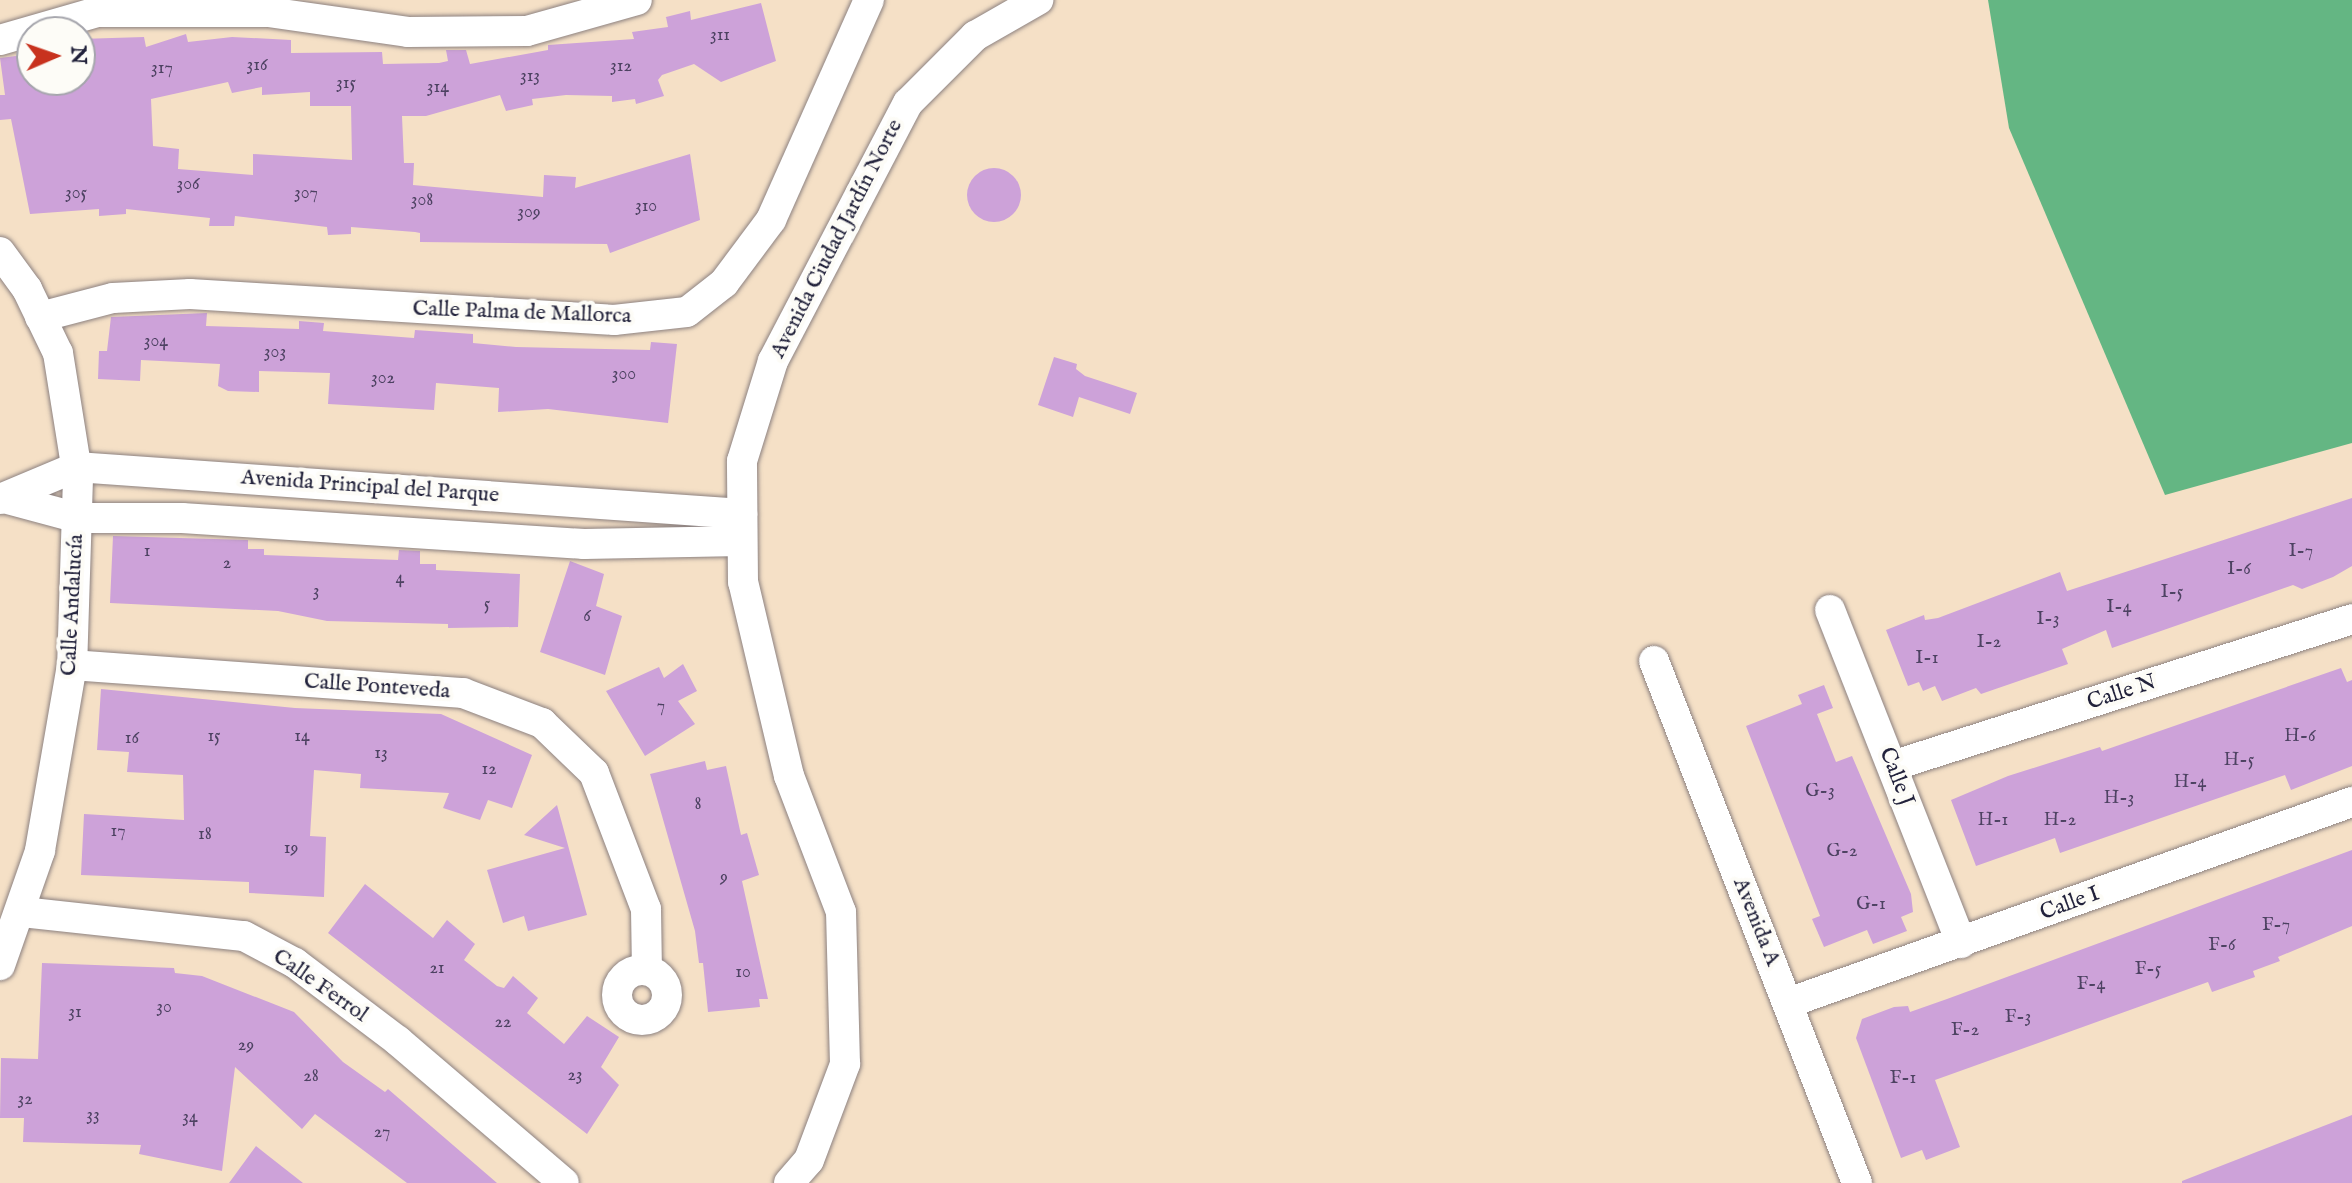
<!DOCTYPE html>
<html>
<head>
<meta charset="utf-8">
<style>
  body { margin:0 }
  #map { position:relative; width:2352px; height:1183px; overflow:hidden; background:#f5e0c6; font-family:"IM FELL English",serif }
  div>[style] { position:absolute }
  .forest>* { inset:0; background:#64b683 }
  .building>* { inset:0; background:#cda2d9 }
  .round { border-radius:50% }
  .roads { filter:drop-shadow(0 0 2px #8c8180) drop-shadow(0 0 2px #8c8180) }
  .street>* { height:30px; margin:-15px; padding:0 15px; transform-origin:15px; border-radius:15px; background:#fff }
  .street>.ring { margin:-15px; padding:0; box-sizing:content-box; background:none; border:30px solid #fff; border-radius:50% }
  span { translate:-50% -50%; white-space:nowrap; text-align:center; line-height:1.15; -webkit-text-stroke:8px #fdfcf7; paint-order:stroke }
  .number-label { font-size:18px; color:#4d4262 }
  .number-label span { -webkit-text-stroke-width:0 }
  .street-label { font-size:22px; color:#22223b }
  .north { position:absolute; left:16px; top:16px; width:80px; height:80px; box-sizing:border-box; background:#fdfcf7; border:2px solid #a5a5ac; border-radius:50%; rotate:88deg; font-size:22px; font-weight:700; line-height:32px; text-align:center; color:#22223b }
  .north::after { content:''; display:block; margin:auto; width:28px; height:36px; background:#c8321e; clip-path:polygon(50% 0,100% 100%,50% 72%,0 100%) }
</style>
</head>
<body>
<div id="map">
  <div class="forest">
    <i style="clip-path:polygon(1988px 0,2352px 0,2352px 443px,2165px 495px,2009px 128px)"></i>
  </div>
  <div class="building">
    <i style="clip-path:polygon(evenodd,761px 3px,776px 61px,721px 82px,694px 64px,662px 75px,658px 80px,664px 96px,636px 104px,635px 99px,612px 102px,612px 96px,566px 95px,532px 99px,533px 105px,506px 111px,500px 95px,426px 116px,402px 116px,404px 163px,414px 163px,413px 185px,543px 197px,544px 175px,576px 177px,575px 188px,690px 154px,700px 220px,610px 253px,607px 244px,420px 242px,420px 233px,415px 232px,351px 227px,351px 234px,328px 235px,327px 227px,235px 216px,234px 226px,209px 226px,210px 218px,126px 209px,126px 214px,99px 216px,99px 209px,30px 214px,11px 119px,0 120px,0 95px,5px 95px,0 58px,32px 54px,32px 80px,80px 80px,80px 39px,144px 37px,146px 47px,186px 34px,188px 42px,232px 37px,291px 40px,291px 53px,382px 52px,383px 64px,439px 63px,448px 61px,446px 50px,466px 50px,470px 64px,548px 50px,548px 45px,634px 39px,632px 32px,668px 27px,666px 17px,690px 11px,691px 20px,761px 3px,228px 82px,232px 93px,262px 87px,262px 95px,310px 92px,310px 106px,351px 106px,352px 160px,253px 154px,253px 175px,178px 169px,179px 149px,153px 146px,151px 99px,228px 82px)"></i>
    <i class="round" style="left:967px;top:168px;width:54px;height:54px"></i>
    <i style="clip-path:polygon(207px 313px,206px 326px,299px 329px,299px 321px,324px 323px,323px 331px,414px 338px,415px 330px,473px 334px,473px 343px,516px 347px,650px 350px,651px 342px,677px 344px,668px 423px,548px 409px,498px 412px,499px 388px,436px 383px,434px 410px,328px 404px,330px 373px,259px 371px,259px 392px,228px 391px,218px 386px,220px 364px,141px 360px,140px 381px,98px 379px,99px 351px,107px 351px,111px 317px)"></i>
    <i style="clip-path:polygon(1054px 357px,1077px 364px,1076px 369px,1085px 376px,1137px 393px,1130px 414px,1079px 397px,1073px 417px,1038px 405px)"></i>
    <i style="clip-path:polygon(2352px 498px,2352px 566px,2333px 577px,2302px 589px,2293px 585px,2112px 648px,2106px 630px,2062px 649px,2068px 664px,1981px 694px,1976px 688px,1942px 701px,1935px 686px,1923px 691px,1919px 682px,1908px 686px,1886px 630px,1924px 615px,1925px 620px,1938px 618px,2060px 572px,2067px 591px)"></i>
    <i style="clip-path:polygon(113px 536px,248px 540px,248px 549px,264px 549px,264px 555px,398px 560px,399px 550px,420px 551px,420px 564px,436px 564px,436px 570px,520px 574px,518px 627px,448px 628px,448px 624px,327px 621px,278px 611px,110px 603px)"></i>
    <i style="clip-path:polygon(570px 561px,604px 574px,596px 606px,622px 616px,605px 675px,540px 652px)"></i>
    <i style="clip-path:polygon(683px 664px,697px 691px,678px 701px,695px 724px,645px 756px,606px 691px,659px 667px,664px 678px)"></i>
    <i style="clip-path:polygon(2341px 668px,2347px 682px,2352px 680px,2352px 766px,2291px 790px,2285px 775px,2060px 853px,2055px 838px,1976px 866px,1951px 800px,2008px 776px,2100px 747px,2102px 751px)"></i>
    <i style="clip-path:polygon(1824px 685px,1833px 708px,1817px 714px,1836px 762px,1852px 756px,1911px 894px,1913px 912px,1901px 917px,1907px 931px,1873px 944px,1867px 930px,1824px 947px,1812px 919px,1820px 916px,1746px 726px,1802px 704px,1798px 695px)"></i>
    <i style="clip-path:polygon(101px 689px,295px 708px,441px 714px,532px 755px,512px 808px,488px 800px,480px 820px,443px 808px,449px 793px,360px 788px,361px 774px,314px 770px,310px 836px,326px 837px,324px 897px,249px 893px,249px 882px,81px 875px,84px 814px,184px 820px,183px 775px,127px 772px,129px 752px,97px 750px)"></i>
    <i style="clip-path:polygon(705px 761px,707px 770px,726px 766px,741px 835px,747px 833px,759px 875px,742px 881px,768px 999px,759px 999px,760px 1007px,708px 1012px,703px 963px,699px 963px,695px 931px,650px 774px)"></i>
    <i style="clip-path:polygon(557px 805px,587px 915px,528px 931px,524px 916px,503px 923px,487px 870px,565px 848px,524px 835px)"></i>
    <i style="clip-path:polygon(2352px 850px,2352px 926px,2278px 957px,2280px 961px,2253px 971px,2255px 977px,2212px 992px,2208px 982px,1935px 1080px,1960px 1147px,1926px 1160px,1922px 1150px,1901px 1158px,1856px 1038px,1862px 1019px,1894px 1007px,1908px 1006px,1910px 1012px,1947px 999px)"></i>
    <i style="clip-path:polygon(365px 884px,433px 938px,447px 920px,475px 944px,464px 960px,497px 986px,504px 988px,513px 976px,538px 998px,527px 1013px,564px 1044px,587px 1016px,619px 1037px,601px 1067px,619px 1085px,587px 1134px,328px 933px)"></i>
    <i style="clip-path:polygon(42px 963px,174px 968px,175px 973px,202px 976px,294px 1012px,343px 1062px,385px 1092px,388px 1089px,497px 1183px,407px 1183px,315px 1114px,302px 1129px,235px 1067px,222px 1171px,139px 1154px,141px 1145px,23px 1142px,24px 1118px,0 1118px,1px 1058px,38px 1059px)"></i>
    <i style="clip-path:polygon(2352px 1115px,2352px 1183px,2182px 1183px,2182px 1181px)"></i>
    <i style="clip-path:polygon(256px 1146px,266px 1154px,303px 1183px,229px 1183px)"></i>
  </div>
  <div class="roads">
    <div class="street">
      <i style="left:0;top:40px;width:101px;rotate:-16.1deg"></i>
      <i style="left:97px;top:12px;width:171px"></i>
      <i style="left:268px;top:12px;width:141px;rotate:8.1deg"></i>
      <i style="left:408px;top:32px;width:119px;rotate:-0.5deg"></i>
      <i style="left:527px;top:31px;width:114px;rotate:-15.7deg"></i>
      <i style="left:0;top:252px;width:46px;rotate:53.9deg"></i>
      <i style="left:27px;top:289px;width:71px;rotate:64.2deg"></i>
      <i style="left:58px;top:353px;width:127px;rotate:80.9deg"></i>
      <i style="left:78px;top:478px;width:187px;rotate:91.8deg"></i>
      <i style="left:72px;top:665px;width:189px;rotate:99.8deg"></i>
      <i style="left:40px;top:851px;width:121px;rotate:109.3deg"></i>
      <i style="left:40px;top:317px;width:75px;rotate:-14.6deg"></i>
      <i style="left:113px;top:298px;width:77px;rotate:-3deg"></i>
      <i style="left:190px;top:294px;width:425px;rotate:3.5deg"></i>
      <i style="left:614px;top:320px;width:73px;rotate:-6.3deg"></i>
      <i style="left:687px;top:312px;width:47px;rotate:-38.1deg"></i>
      <i style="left:724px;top:283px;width:79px;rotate:-53.3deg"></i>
      <i style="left:771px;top:220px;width:241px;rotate:-66deg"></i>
      <i style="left:4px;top:498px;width:77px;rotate:15.1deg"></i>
      <i style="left:78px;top:518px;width:104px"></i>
      <i style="left:182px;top:518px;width:403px;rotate:3.7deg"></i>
      <i style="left:584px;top:544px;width:158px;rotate:-1.1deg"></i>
      <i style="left:0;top:499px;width:82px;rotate:-22.8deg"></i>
      <i style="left:76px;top:467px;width:668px;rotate:4.04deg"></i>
      <i style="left:1830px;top:610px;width:358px;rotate:68.5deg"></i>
      <i style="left:1654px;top:661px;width:560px;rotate:68.75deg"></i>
      <i style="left:72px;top:665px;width:392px;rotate:4.1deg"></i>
      <i style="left:463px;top:693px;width:85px;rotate:20.8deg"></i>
      <i style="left:542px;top:723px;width:72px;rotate:43.9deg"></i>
      <i style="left:594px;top:773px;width:146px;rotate:69.1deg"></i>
      <i style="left:646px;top:909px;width:61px;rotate:89.1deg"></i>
      <i style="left:1892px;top:766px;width:483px;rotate:-17.7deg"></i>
      <i style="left:22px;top:912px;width:223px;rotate:6.2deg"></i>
      <i style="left:244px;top:936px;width:58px;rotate:27.9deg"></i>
      <i style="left:295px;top:963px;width:129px;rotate:37.1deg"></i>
      <i style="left:398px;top:1041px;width:218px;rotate:40.5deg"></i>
      <i class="ring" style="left:617px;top:970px;width:20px;height:20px"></i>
      <i style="left:1788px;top:1003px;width:599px;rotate:-19.62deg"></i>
      <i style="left:789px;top:1183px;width:30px;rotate:-49deg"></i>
      <i style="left:809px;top:1160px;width:103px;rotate:-69.4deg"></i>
      <i style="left:845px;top:1064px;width:152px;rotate:-91.5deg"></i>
      <i style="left:841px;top:912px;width:146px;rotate:-110.9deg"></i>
      <i style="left:789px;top:776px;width:199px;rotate:-103.3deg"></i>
      <i style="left:743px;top:582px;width:121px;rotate:-90.5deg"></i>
      <i style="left:742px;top:461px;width:105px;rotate:-72.8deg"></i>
      <i style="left:773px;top:361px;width:291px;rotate:-62.4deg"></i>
      <i style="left:908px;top:103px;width:95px;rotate:-45deg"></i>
      <i style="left:975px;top:36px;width:73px;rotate:-29.7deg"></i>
    </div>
  </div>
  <div class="number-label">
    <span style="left:720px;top:36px">311</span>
    <span style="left:257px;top:66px">316</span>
    <span style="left:621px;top:67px">312</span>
    <span style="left:162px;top:69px">317</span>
    <span style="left:530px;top:77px">313</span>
    <span style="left:346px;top:84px">315</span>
    <span style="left:438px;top:88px">314</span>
    <span style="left:188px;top:185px">306</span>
    <span style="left:76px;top:194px">305</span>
    <span style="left:306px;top:194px">307</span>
    <span style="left:422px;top:201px">308</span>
    <span style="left:646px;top:207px">310</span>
    <span style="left:529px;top:213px">309</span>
    <span style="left:156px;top:342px">304</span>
    <span style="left:275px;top:353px">303</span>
    <span style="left:624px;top:375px">300</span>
    <span style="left:383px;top:379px">302</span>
    <span style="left:147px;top:552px">1</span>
    <span style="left:2301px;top:552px">I-7</span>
    <span style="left:227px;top:564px">2</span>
    <span style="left:2239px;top:570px">I-6</span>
    <span style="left:400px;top:579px">4</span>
    <span style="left:316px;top:592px">3</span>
    <span style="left:2172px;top:593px">I-5</span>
    <span style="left:487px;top:605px">5</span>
    <span style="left:2119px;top:608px">I-4</span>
    <span style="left:587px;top:617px">6</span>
    <span style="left:2048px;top:620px">I-3</span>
    <span style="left:1989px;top:643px">I-2</span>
    <span style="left:1927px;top:659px">I-1</span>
    <span style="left:661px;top:707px">7</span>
    <span style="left:214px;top:737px">15</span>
    <span style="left:302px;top:737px">14</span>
    <span style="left:2300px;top:737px">H-6</span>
    <span style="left:132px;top:739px">16</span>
    <span style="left:381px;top:754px">13</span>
    <span style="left:2239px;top:761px">H-5</span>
    <span style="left:489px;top:770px">12</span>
    <span style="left:2190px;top:783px">H-4</span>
    <span style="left:1820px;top:792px">G-3</span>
    <span style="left:2119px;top:799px">H-3</span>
    <span style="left:698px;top:805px">8</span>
    <span style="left:1993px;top:821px">H-1</span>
    <span style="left:2060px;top:821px">H-2</span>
    <span style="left:118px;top:832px">17</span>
    <span style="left:205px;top:835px">18</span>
    <span style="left:291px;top:849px">19</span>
    <span style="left:1842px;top:852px">G-2</span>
    <span style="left:724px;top:878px">9</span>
    <span style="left:1871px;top:905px">G-1</span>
    <span style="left:2276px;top:926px">F-7</span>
    <span style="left:2222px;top:946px">F-6</span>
    <span style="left:437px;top:969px">21</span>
    <span style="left:2148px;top:970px">F-5</span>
    <span style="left:743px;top:973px">10</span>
    <span style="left:2091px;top:985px">F-4</span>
    <span style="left:164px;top:1008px">30</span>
    <span style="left:75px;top:1013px">31</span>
    <span style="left:2018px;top:1018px">F-3</span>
    <span style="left:503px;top:1023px">22</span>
    <span style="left:1965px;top:1031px">F-2</span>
    <span style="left:246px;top:1046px">29</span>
    <span style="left:575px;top:1076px">23</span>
    <span style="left:311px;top:1077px">28</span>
    <span style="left:1903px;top:1079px">F-1</span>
    <span style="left:25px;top:1100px">32</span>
    <span style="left:93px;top:1116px">33</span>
    <span style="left:190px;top:1118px">34</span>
    <span style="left:382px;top:1133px">27</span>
  </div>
  <div class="street-label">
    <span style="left:837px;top:239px;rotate:-63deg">Avenida Ciudad Jardín Norte</span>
    <span style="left:522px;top:313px;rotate:2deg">Calle Palma de Mallorca</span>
    <span style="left:370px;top:487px;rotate:4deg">Avenida Principal del Parque</span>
    <span style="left:73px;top:605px;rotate:-87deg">Calle Andalucía</span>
    <span style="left:377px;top:687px;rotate:4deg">Calle Ponteveda</span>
    <span style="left:2122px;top:693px;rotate:-18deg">Calle N</span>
    <span style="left:1896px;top:777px;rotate:69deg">Calle J</span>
    <span style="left:2070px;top:904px;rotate:-20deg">Calle I</span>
    <span style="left:1756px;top:922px;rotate:68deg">Avenida A</span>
    <span style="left:320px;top:986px;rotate:35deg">Calle Ferrol</span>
  </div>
  <div class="north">N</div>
</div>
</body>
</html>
